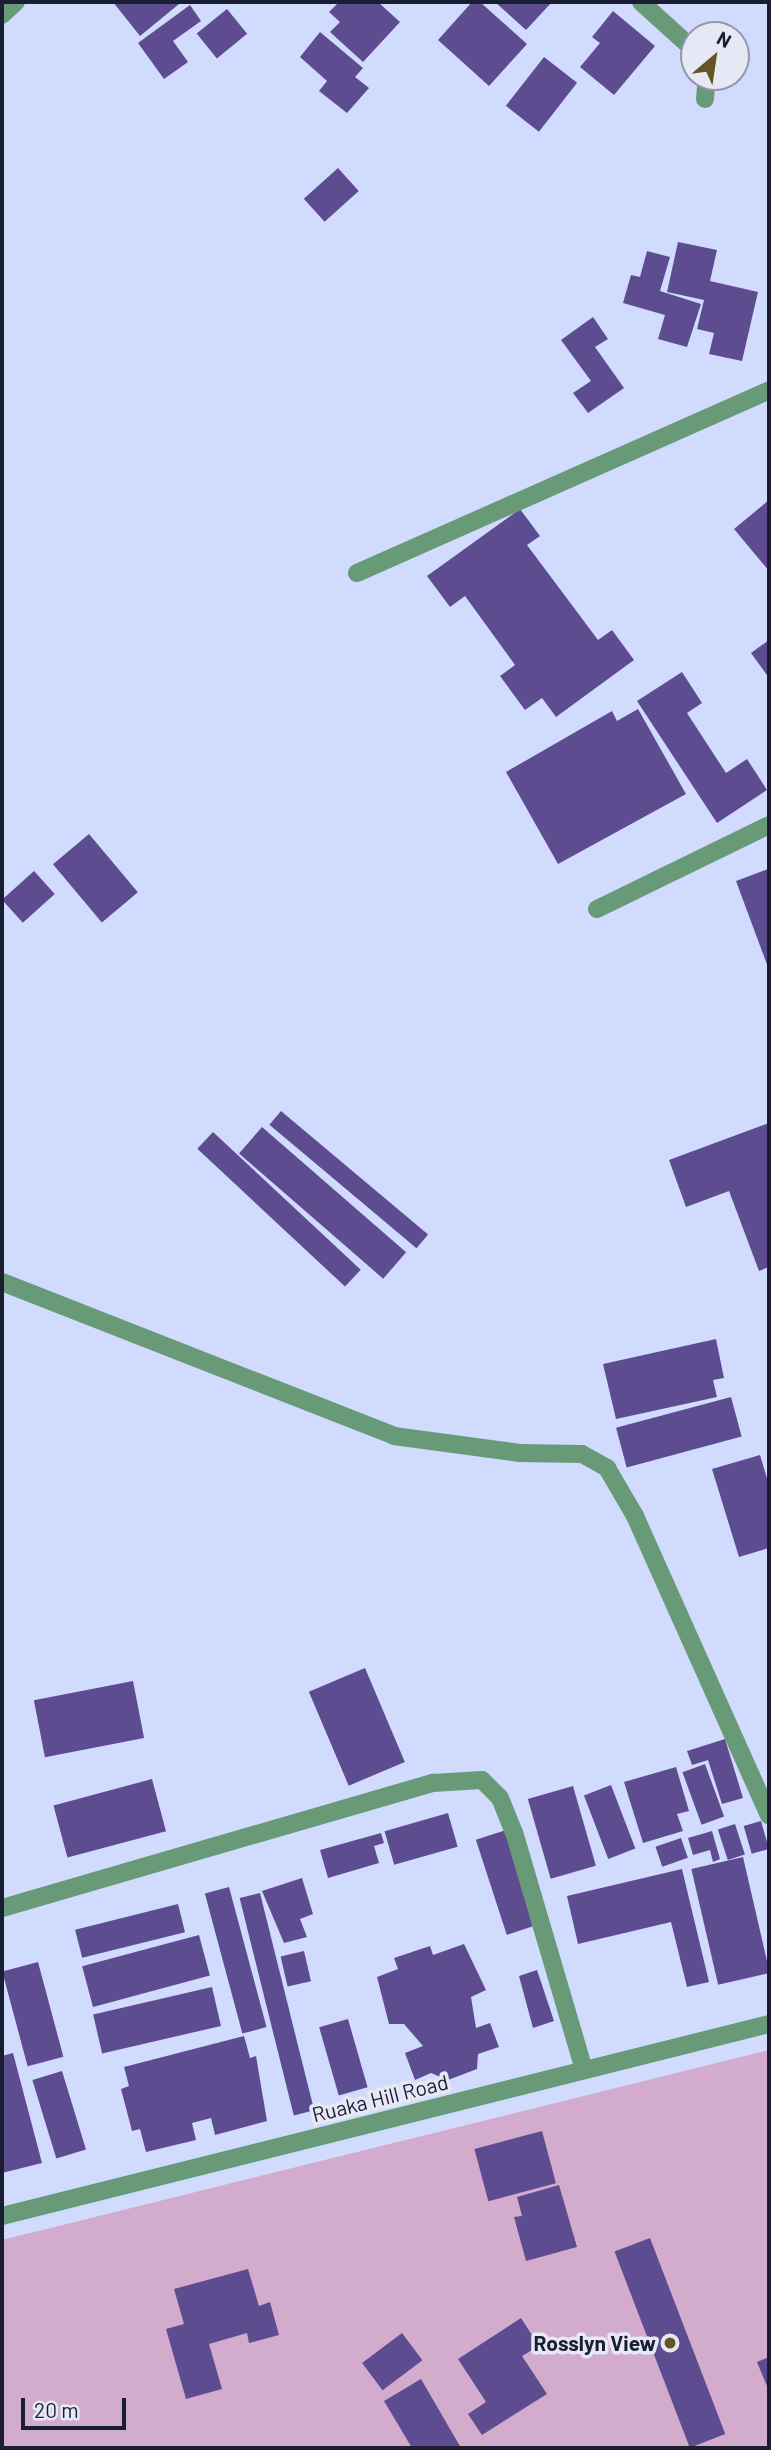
<!DOCTYPE html>
<html>
<head>
<meta charset="utf-8">
<style>
  body { margin:0 }
  #map { position:relative; width:771px; height:2450px; overflow:hidden; background:#d1dbfe; font-family:Barlow,sans-serif }
  div>[style] { position:absolute }
  .green>* { inset:0; background:#d3abcc }
  .building>* { inset:0; background:#5d4d90; transform-origin:0 0 }
  .street>* { height:18px; margin:-9px; padding:0 9px; transform-origin:9px; border-radius:9px; background:#699a77 }
  .dots>* { width:19px; height:19px; translate:-50% -50%; box-sizing:border-box; border:4px solid #e6e9f5; border-radius:50% }
  span { translate:-50% -50%; white-space:nowrap; text-align:center; line-height:1.15; -webkit-text-stroke:7px #e6e9f5; paint-order:stroke }
  .street-label { font-size:21px; color:#191e33 }
  .poi-label { font-size:21px; color:#191e33; font-weight:700 }
  .right { translate:-100% -50%; text-align:right }
  .frame { position:absolute; inset:0; border:4px solid #191e33; pointer-events:none }
  .north { position:absolute; left:680px; top:21px; width:70px; height:70px; box-sizing:border-box; background:#e6e9f5; border:2px solid #9498a7; border-radius:50%; rotate:29deg; font-size:19px; font-weight:700; line-height:28px; text-align:center; color:#191e33 }
  .north::after { content:''; display:block; margin:auto; width:24px; height:32px; background:#645522; clip-path:polygon(50% 0,100% 100%,50% 72%,0 100%) }
  .scale { position:absolute; left:21px; top:2398px; width:105px; height:32px; box-sizing:border-box; border:4px solid #191e33; border-top:0; padding-left:9px; font-size:21px; line-height:24px; white-space:nowrap; color:#191e33; -webkit-text-stroke:5px #e6e9f5; paint-order:stroke }
</style>
</head>
<body>
<div id="map">
  <div class="green">
    <i style="clip-path:polygon(769px 2050px,769px 2448px,2px 2448px,2px 2240px)"></i>
  </div>
  <div class="building">
    <i style="clip-path:polygon(113px 2px,177px 2px,179px 4px,140px 36px)"></i>
    <i style="clip-path:polygon(339px 2px,378px 2px,400px 22px,363px 62px,330px 32px,340px 22px,329px 12px)"></i>
    <i style="clip-path:polygon(472px 2px,480px 2px,527px 44px,489px 86px,438px 40px)"></i>
    <i style="clip-path:polygon(495px 2px,552px 2px,526px 30px)"></i>
    <i style="clip-path:polygon(190px 5px,201px 21px,173px 41px,188px 62px,164px 79px,138px 43px)"></i>
    <i style="left:227px;top:9px;width:32px;height:39px;rotate:51deg"></i>
    <i style="clip-path:polygon(613px 11px,655px 46px,614px 95px,580px 67px,600px 43px,592px 37px)"></i>
    <i style="clip-path:polygon(320px 32px,363px 68px,355px 77px,369px 88px,347px 113px,319px 91px,327px 81px,300px 57px)"></i>
    <i style="left:544px;top:57px;width:42px;height:62px;rotate:38deg"></i>
    <i style="left:338px;top:168px;width:31px;height:46px;rotate:48deg"></i>
    <i style="clip-path:polygon(678px 242px,717px 250px,710px 281px,758px 292px,742px 361px,709px 354px,714px 333px,697px 329px,704px 300px,667px 292px)"></i>
    <i style="clip-path:polygon(647px 251px,670px 257px,660px 291px,701px 304px,687px 347px,658px 339px,665px 315px,623px 303px,631px 275px,640px 277px)"></i>
    <i style="clip-path:polygon(593px 317px,608px 339px,595px 347px,624px 388px,588px 413px,573px 393px,591px 381px,561px 340px)"></i>
    <i style="clip-path:polygon(769px 500px,769px 571px,734px 529px)"></i>
    <i style="clip-path:polygon(520px 509px,540px 536px,527px 545px,598px 640px,612px 630px,634px 660px,556px 717px,542px 698px,525px 710px,500px 676px,515px 665px,465px 596px,450px 607px,427px 576px)"></i>
    <i style="clip-path:polygon(769px 640px,769px 678px,751px 653px)"></i>
    <i style="clip-path:polygon(682px 672px,702px 703px,687px 713px,726px 773px,747px 759px,767px 790px,717px 823px,637px 701px)"></i>
    <i style="clip-path:polygon(638px 709px,686px 794px,558px 864px,506px 772px,612px 711px,617px 721px)"></i>
    <i style="left:89px;top:834px;width:76px;height:47px;rotate:50deg"></i>
    <i style="clip-path:polygon(768px 869px,769px 872px,769px 970px,736px 881px)"></i>
    <i style="left:34px;top:871px;width:31px;height:43px;rotate:48deg"></i>
    <i style="left:281px;top:1111px;width:192px;height:18px;rotate:40deg"></i>
    <i style="clip-path:polygon(769px 1123px,769px 1267px,759px 1271px,729px 1191px,686px 1207px,669px 1160px)"></i>
    <i style="left:262px;top:1127px;width:191px;height:35px;rotate:41deg"></i>
    <i style="left:213px;top:1132px;width:202px;height:23px;rotate:43deg"></i>
    <i style="clip-path:polygon(716px 1339px,724px 1378px,713px 1380px,717px 1397px,616px 1419px,603px 1364px)"></i>
    <i style="left:731px;top:1397px;width:41px;height:119px;rotate:75deg"></i>
    <i style="clip-path:polygon(760px 1455px,769px 1485px,769px 1548px,739px 1557px,712px 1469px)"></i>
    <i style="left:365px;top:1668px;width:102px;height:61px;rotate:67deg"></i>
    <i style="left:133px;top:1681px;width:58px;height:101px;rotate:79deg"></i>
    <i style="clip-path:polygon(725px 1739px,743px 1798px,722px 1804px,708px 1760px,692px 1765px,687px 1751px)"></i>
    <i style="left:705px;top:1764px;width:56px;height:24px;rotate:70deg"></i>
    <i style="clip-path:polygon(676px 1767px,689px 1811px,677px 1814px,683px 1831px,643px 1843px,624px 1782px)"></i>
    <i style="left:152px;top:1779px;width:54px;height:102px;rotate:75deg"></i>
    <i style="left:611px;top:1785px;width:68px;height:29px;rotate:69deg"></i>
    <i style="left:573px;top:1786px;width:83px;height:47px;rotate:74deg"></i>
    <i style="left:448px;top:1813px;width:35px;height:66px;rotate:74deg"></i>
    <i style="left:761px;top:1821px;width:29px;height:18px;rotate:74deg"></i>
    <i style="left:735px;top:1824px;width:32px;height:18px;rotate:72deg"></i>
    <i style="left:512px;top:1828px;width:100px;height:38px;rotate:72deg"></i>
    <i style="clip-path:polygon(712px 1831px,720px 1859px,713px 1862px,710px 1850px,693px 1855px,688px 1838px)"></i>
    <i style="clip-path:polygon(381px 1833px,384px 1843px,374px 1846px,379px 1863px,328px 1878px,320px 1850px)"></i>
    <i style="left:681px;top:1838px;width:21px;height:27px;rotate:71deg"></i>
    <i style="left:743px;top:1857px;width:119px;height:53px;rotate:77deg"></i>
    <i style="clip-path:polygon(682px 1869px,709px 1982px,687px 1987px,671px 1922px,578px 1944px,567px 1896px)"></i>
    <i style="clip-path:polygon(302px 1878px,313px 1914px,300px 1919px,307px 1937px,284px 1943px,262px 1891px)"></i>
    <i style="left:229px;top:1887px;width:145px;height:25px;rotate:75deg"></i>
    <i style="left:260px;top:1893px;width:224px;height:21px;rotate:76deg"></i>
    <i style="left:178px;top:1904px;width:29px;height:106px;rotate:76deg"></i>
    <i style="left:199px;top:1935px;width:42px;height:121px;rotate:75deg"></i>
    <i style="clip-path:polygon(464px 1944px,486px 1990px,471px 1997px,476px 2028px,490px 2023px,499px 2047px,478px 2054px,477px 2069px,448px 2080px,431px 2073px,415px 2080px,405px 2053px,423px 2046px,404px 2024px,389px 2024px,377px 1977px,398px 1969px,394px 1958px,430px 1946px,433px 1955px)"></i>
    <i style="left:304px;top:1951px;width:31px;height:24px;rotate:77deg"></i>
    <i style="left:38px;top:1962px;width:98px;height:37px;rotate:75deg"></i>
    <i style="clip-path:polygon(537px 1970px,554px 2021px,533px 2028px,519px 1976px)"></i>
    <i style="left:212px;top:1987px;width:40px;height:122px;rotate:77deg"></i>
    <i style="left:348px;top:2019px;width:71px;height:30px;rotate:74deg"></i>
    <i style="clip-path:polygon(244px 2036px,250px 2058px,256px 2056px,267px 2121px,215px 2135px,211px 2118px,192px 2123px,196px 2140px,146px 2152px,140px 2129px,132px 2131px,121px 2089px,129px 2086px,124px 2067px)"></i>
    <i style="clip-path:polygon(13px 2053px,42px 2163px,2px 2173px,2px 2056px)"></i>
    <i style="left:62px;top:2071px;width:82px;height:31px;rotate:73deg"></i>
    <i style="left:542px;top:2131px;width:54px;height:70px;rotate:75deg"></i>
    <i style="clip-path:polygon(559px 2185px,577px 2247px,526px 2261px,514px 2217px,522px 2216px,517px 2197px)"></i>
    <i style="left:650px;top:2238px;width:210px;height:38px;rotate:69deg"></i>
    <i style="clip-path:polygon(248px 2269px,259px 2306px,270px 2302px,279px 2335px,249px 2343px,247px 2333px,209px 2344px,222px 2389px,186px 2399px,166px 2329px,184px 2324px,174px 2289px)"></i>
    <i style="clip-path:polygon(521px 2318px,539px 2346px,522px 2356px,547px 2394px,482px 2435px,468px 2414px,486px 2402px,458px 2359px)"></i>
    <i style="left:402px;top:2333px;width:34px;height:50px;rotate:53deg"></i>
    <i style="clip-path:polygon(769px 2357px,769px 2391px,757px 2362px)"></i>
    <i style="clip-path:polygon(421px 2379px,461px 2448px,412px 2448px,384px 2401px)"></i>
  </div>
  <div class="street">
    <i style="left:641px;top:2px;width:72px;rotate:42.2deg"></i>
    <i style="left:2px;top:15px;width:19px;rotate:-43deg"></i>
    <i style="left:705px;top:99px;width:22px;rotate:-85deg"></i>
    <i style="left:357px;top:573px;width:451px;rotate:-23.9deg"></i>
    <i style="left:597px;top:909px;width:191px;rotate:-26deg"></i>
    <i style="left:2px;top:1282px;width:421px;rotate:21.4deg"></i>
    <i style="left:394px;top:1436px;width:127px;rotate:7.7deg"></i>
    <i style="left:520px;top:1453px;width:62px;rotate:0.9deg"></i>
    <i style="left:582px;top:1454px;width:29px;rotate:29deg"></i>
    <i style="left:607px;top:1468px;width:56px;rotate:59.7deg"></i>
    <i style="left:635px;top:1516px;width:328px;rotate:65.9deg"></i>
    <i style="left:2px;top:1908px;width:449px;rotate:-16.2deg"></i>
    <i style="left:433px;top:1783px;width:49px;rotate:-3.5deg"></i>
    <i style="left:482px;top:1780px;width:25px;rotate:45deg"></i>
    <i style="left:500px;top:1798px;width:37px;rotate:68deg"></i>
    <i style="left:514px;top:1832px;width:248px;rotate:73.6deg"></i>
    <i style="left:2px;top:2216px;width:791px;rotate:-14.05deg"></i>
  </div>
  <div class="dots">
    <i style="left:670px;top:2343px;background:#645522"></i>
  </div>
  <div class="street-label">
    <span style="left:380px;top:2098px;rotate:-14deg">Ruaka Hill Road</span>
  </div>
  <div class="poi-label">
    <span class="right" style="left:656px;top:2343px">Rosslyn View</span>
  </div>
  <div class="frame"></div>
  <div class="north">N</div>
  <div class="scale">20 m</div>
</div>
</body>
</html>
